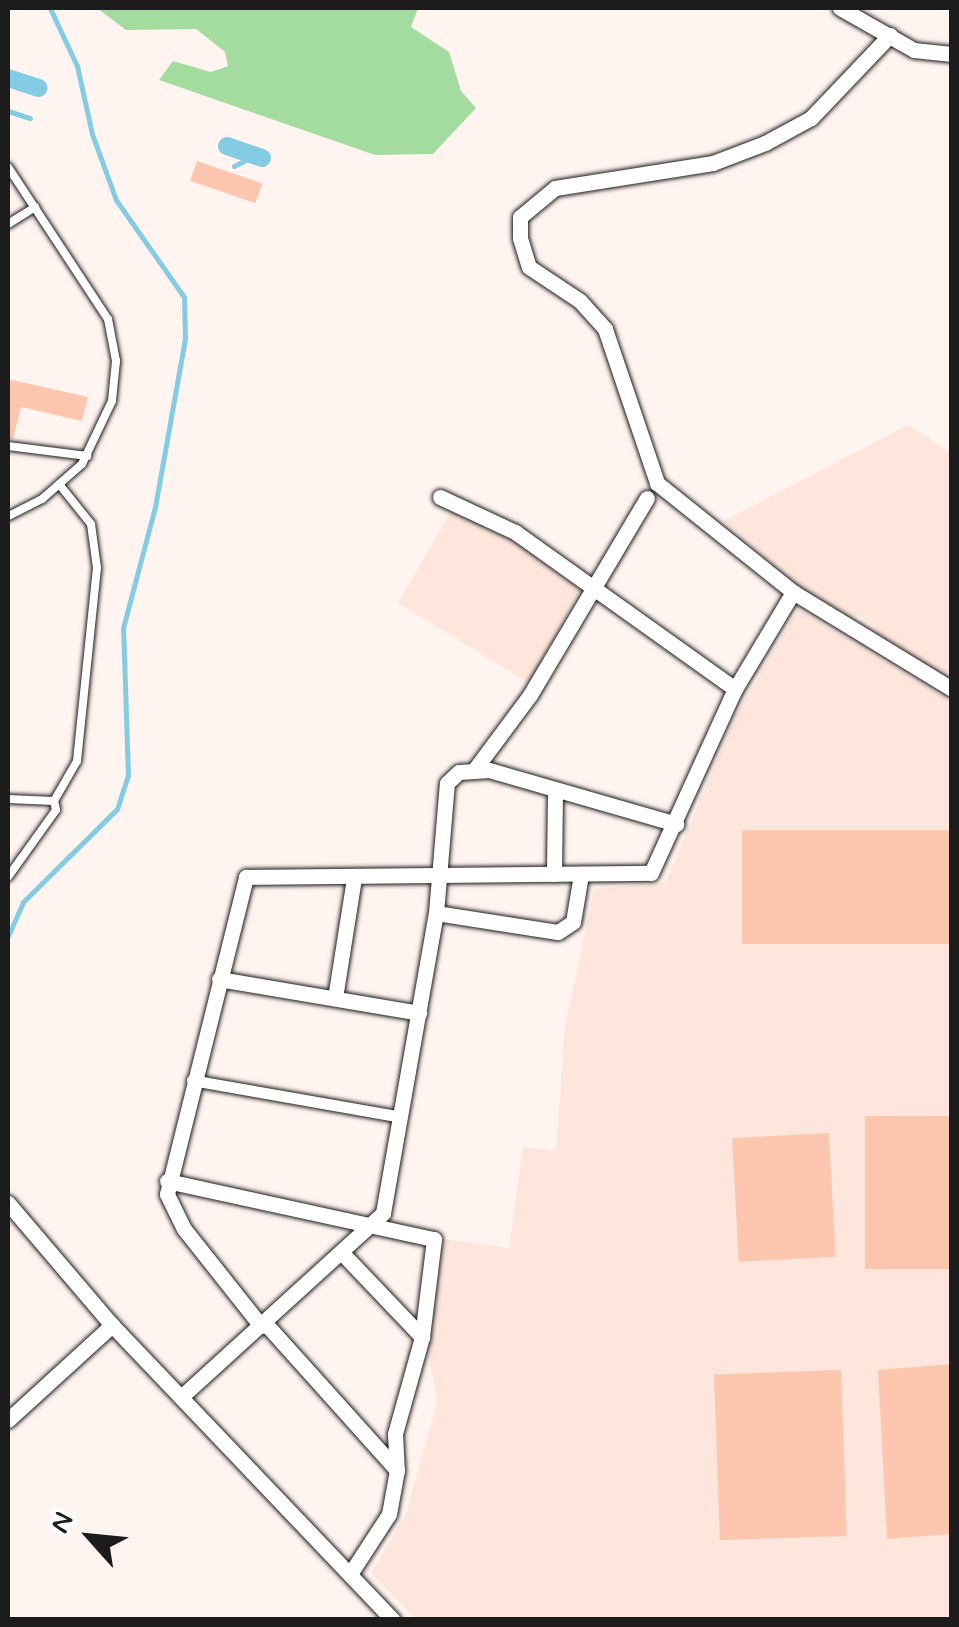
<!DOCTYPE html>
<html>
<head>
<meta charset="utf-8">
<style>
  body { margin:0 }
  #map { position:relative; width:959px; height:1627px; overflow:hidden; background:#fff4ef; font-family:Mynerve,sans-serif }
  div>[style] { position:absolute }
  .built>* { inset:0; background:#fee6dc }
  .green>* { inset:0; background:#a4db9f }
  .stream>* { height:5px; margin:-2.5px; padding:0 2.5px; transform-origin:2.5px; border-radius:2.5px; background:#83cce4 }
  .canal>* { height:18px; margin:-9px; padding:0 9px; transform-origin:9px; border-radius:9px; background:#83cce4 }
  .building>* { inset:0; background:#fdc7af; transform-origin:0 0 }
  .roads { filter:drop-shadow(0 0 2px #1c1c1c) drop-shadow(0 0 2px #1c1c1c) }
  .service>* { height:8px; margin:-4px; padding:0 4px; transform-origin:4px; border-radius:4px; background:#fff }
  .pedestrian>* { height:11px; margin:-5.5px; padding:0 5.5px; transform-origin:5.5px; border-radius:5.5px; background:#fff }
  .minor>* { height:15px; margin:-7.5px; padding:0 7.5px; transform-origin:7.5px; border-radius:7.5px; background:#fff }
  span { translate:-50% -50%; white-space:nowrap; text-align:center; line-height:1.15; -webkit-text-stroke:10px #fff; paint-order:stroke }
  .frame { position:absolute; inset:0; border:10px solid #1c1c1c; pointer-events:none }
  .north { position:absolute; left:40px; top:1487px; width:100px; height:100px; -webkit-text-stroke:8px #fff; paint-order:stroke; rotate:297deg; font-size:28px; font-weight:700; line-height:40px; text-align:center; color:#1c1c1c }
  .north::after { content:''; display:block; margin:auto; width:35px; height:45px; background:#1c1c1c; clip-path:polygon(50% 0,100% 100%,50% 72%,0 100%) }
</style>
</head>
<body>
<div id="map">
  <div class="built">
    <i style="clip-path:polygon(908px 425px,951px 453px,951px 682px,875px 638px,876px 627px,857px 615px,847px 620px,798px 586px,724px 521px)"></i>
    <i style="clip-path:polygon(452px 510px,491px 524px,580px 590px,529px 683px,398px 603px)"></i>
    <i style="clip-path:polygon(798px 609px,951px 702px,951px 1619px,416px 1619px,371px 1573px,406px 1514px,437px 1401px,428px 1351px,444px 1239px,509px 1248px,523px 1147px,556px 1151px,565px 1027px,594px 889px,666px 882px,736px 715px)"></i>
  </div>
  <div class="green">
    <i style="clip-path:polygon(97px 8px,418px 8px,411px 27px,449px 52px,461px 91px,476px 108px,433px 154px,375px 155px,159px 80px,173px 61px,211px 72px,228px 66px,225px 52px,196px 29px,126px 30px)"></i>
  </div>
  <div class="stream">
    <i style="left:8px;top:111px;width:23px;rotate:18deg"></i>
    <i style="left:234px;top:166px;width:22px;rotate:-27deg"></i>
    <i style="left:8px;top:936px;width:37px;rotate:-66deg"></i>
    <i style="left:23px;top:902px;width:132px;rotate:-44.7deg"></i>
    <i style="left:117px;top:809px;width:35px;rotate:-72deg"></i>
    <i style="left:128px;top:776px;width:148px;rotate:-91.9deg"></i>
    <i style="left:123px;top:628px;width:125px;rotate:-75.2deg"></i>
    <i style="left:155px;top:507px;width:172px;rotate:-79.9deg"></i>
    <i style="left:185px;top:338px;width:41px;rotate:-91.4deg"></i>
    <i style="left:184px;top:297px;width:118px;rotate:-125deg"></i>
    <i style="left:116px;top:200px;width:70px;rotate:-110deg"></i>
    <i style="left:92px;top:134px;width:70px;rotate:-102.4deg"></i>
    <i style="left:77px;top:66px;width:64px;rotate:-115deg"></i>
  </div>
  <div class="canal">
    <i style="left:8px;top:78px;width:32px;rotate:18deg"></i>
    <i style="left:227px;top:146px;width:37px;rotate:19deg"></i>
  </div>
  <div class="building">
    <i style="left:197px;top:161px;width:69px;height:21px;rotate:19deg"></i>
    <i style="clip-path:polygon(8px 379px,88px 397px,82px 421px,21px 407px,13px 439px,8px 439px)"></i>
    <i style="left:952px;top:830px;width:114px;height:210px;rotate:90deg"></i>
    <i style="left:952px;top:1116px;width:153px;height:87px;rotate:90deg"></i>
    <i style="left:829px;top:1133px;width:124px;height:97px;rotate:87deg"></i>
    <i style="clip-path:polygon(952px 1364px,952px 1534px,887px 1539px,878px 1370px)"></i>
    <i style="left:841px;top:1370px;width:166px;height:127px;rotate:88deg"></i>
  </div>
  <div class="roads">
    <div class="service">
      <i style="left:8px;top:167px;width:182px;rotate:56.7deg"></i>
      <i style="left:108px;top:319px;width:43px;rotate:79.2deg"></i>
      <i style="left:116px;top:361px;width:40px;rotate:95.7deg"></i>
      <i style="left:112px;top:401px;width:70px;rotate:115.5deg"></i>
      <i style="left:82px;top:464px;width:53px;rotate:138.8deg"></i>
      <i style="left:42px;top:499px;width:38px;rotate:153deg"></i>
      <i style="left:8px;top:224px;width:32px;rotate:-32deg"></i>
      <i style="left:8px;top:446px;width:80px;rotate:7.2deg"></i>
      <i style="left:8px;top:799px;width:46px;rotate:2.5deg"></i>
      <i style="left:54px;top:801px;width:9px;rotate:77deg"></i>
      <i style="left:56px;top:810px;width:82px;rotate:125.6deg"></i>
      <i style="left:54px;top:801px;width:46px;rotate:-60.1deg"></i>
      <i style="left:77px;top:761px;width:194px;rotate:-84.1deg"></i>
      <i style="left:97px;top:568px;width:44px;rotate:-97.8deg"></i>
      <i style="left:91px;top:524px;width:51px;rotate:-128.7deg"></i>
    </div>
    <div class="pedestrian">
      <i style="left:192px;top:1080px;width:212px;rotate:10deg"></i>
    </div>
    <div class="minor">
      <i style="left:840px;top:8px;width:85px;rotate:29.6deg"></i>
      <i style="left:914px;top:50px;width:38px;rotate:6deg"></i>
      <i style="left:890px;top:35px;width:115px;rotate:133.6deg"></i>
      <i style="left:811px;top:118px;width:52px;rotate:151.5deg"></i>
      <i style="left:765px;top:143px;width:56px;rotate:159deg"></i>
      <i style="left:713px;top:163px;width:160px;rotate:171deg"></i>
      <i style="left:555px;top:188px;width:45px;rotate:140.4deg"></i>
      <i style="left:520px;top:217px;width:21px;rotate:90deg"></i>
      <i style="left:520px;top:238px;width:30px;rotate:73deg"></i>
      <i style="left:529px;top:267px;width:61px;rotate:33.7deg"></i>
      <i style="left:580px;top:301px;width:38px;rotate:48deg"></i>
      <i style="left:605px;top:329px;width:163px;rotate:71.3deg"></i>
      <i style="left:657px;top:483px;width:174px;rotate:38.7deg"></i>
      <i style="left:793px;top:592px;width:186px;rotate:31.4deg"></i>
      <i style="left:440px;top:497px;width:83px;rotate:25deg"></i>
      <i style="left:515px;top:532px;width:270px;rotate:35.5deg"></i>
      <i style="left:475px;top:769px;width:92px;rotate:-53.4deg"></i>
      <i style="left:530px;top:695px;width:229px;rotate:-59.3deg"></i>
      <i style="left:554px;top:874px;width:84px;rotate:-89.3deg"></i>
      <i style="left:436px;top:913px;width:123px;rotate:8.9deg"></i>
      <i style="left:558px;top:932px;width:18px;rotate:-34deg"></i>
      <i style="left:573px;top:922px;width:49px;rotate:-80.5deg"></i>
      <i style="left:219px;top:979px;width:203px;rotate:9.6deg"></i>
      <i style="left:335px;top:998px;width:121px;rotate:-81deg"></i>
      <i style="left:167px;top:1181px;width:273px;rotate:12.3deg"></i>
      <i style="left:434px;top:1239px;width:99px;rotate:97deg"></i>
      <i style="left:422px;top:1337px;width:101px;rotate:105.6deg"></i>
      <i style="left:395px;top:1434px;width:36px;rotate:87deg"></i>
      <i style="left:8px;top:1203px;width:160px;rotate:49.6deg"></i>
      <i style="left:112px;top:1325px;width:407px;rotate:46.4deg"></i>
      <i style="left:343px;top:1254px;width:115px;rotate:46.4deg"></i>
      <i style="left:265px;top:1323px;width:198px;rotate:48.1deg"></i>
      <i style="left:397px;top:1470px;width:45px;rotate:100.3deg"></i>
      <i style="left:389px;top:1514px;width:72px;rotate:123deg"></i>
      <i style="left:261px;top:1326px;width:124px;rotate:-128.4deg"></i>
      <i style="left:184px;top:1229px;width:39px;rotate:-116deg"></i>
      <i style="left:167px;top:1194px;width:327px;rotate:-76deg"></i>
      <i style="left:246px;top:877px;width:405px;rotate:-0.6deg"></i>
      <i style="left:651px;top:873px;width:202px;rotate:-65.5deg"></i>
      <i style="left:735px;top:689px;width:113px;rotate:-59.1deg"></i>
      <i style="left:181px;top:1397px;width:273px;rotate:-42.3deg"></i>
      <i style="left:383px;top:1213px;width:305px;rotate:-80deg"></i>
      <i style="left:436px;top:913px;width:130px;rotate:-85.2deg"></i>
      <i style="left:447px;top:783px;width:16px;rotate:-43deg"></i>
      <i style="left:459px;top:772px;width:30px;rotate:-4deg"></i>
      <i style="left:489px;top:770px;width:195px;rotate:16.1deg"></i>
      <i style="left:8px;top:1420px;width:141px;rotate:-42.4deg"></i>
    </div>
  </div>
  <div class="frame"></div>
  <div class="north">N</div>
</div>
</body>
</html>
